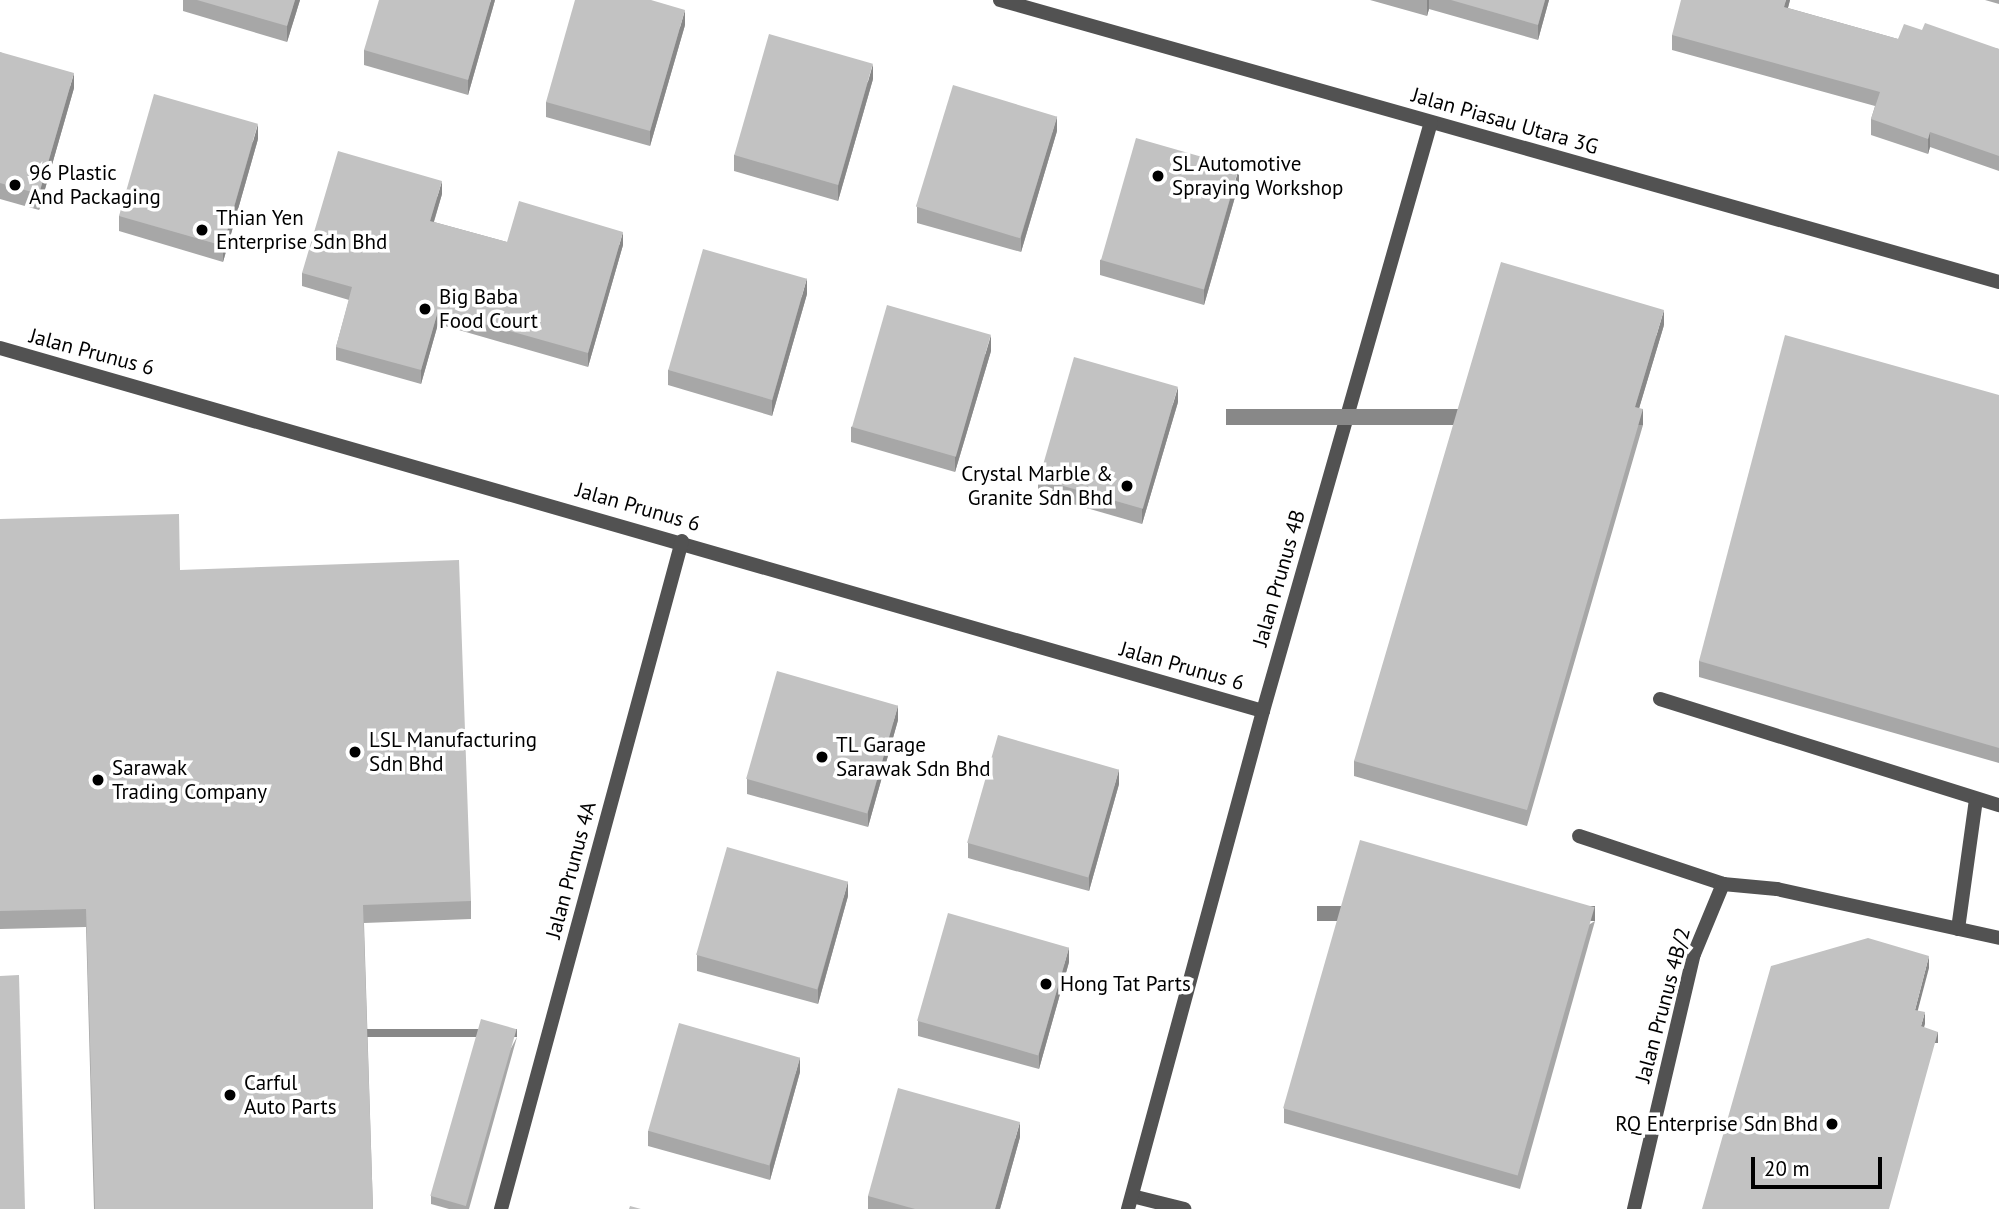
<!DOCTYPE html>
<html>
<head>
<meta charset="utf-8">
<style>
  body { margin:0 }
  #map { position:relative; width:1999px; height:1209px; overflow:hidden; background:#fff; font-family:"PT Sans",sans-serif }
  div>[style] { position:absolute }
  .lane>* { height:14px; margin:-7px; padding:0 7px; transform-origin:7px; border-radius:7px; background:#525252 }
  .street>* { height:14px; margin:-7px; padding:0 7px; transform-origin:7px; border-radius:7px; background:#525252 }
  .wall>* { inset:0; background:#a7a7a7 }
  .shaded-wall>* { inset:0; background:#888; transform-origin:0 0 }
  .building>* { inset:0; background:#c2c2c2; transform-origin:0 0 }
  .dots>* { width:19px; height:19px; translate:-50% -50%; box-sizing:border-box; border:4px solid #fff; border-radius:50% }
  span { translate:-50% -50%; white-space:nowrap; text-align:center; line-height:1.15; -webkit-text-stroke:7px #fff; paint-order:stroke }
  .street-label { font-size:21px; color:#000 }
  .poi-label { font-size:21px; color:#000 }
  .left { translate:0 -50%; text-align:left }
  .right { translate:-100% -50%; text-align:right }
  .scale { position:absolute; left:1751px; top:1157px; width:131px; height:32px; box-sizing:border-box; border:4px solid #000; border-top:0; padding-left:9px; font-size:21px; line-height:24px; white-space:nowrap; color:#000; -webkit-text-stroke:5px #fff; paint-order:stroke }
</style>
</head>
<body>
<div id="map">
  <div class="lane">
    <i style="left:1660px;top:699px;width:355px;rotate:17.4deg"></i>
    <i style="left:1579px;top:836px;width:152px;rotate:18.4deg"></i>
    <i style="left:1958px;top:929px;width:130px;rotate:-82.1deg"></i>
  </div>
  <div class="street">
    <i style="left:1000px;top:0;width:1038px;rotate:15.76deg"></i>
    <i style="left:0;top:348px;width:1314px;rotate:16.04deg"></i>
    <i style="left:1132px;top:1196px;width:54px;rotate:14deg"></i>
    <i style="left:501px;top:1209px;width:692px;rotate:-74.84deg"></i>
    <i style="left:1128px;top:1209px;width:516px;rotate:-74.83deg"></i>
    <i style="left:1263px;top:711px;width:612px;rotate:-74.08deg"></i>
    <i style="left:1634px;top:1209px;width:262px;rotate:-76.8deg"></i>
    <i style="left:1694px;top:954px;width:76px;rotate:-67.5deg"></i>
    <i style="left:1723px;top:884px;width:54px;rotate:5.3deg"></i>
    <i style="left:1777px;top:889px;width:227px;rotate:12.4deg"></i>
  </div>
  <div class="wall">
    <i style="clip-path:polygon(183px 0,300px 0,287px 42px,183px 11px)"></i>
    <i style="clip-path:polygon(495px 0,468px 95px,364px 65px,364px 50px)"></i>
    <i style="clip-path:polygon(1370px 0,1549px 0,1538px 40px,1429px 9px,1427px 16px)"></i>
    <i style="clip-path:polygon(1790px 0,1788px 8px,1898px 39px,1922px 30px,1999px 49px,1999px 171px,1930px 147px,1928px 154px,1871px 135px,1871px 119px,1875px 106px,1672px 50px,1672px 35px)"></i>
    <i style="clip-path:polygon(1985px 0,1999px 0,1999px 4px)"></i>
    <i style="clip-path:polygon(685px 25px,650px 146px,546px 117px,546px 102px)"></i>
    <i style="clip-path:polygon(0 52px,74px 88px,39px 210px,0 199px)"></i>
    <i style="clip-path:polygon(873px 79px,838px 201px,734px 171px,734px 155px)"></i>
    <i style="clip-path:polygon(1057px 131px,1021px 252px,917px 223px,917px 207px)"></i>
    <i style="clip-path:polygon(258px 139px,223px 262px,119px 231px,119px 216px)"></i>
    <i style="clip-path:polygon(1239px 183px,1204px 305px,1100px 275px,1100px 260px)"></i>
    <i style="clip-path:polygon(442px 194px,434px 222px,507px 242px,623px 245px,588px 367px,438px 324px,421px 384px,336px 360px,336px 347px,349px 300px,302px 286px,302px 273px)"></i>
    <i style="clip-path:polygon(807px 294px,772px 416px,668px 385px,668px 370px)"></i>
    <i style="clip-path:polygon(1664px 325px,1639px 408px,1643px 425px,1527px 826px,1354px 776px,1354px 761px)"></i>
    <i style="clip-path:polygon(991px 351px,955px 472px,851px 442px,851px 427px)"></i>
    <i style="clip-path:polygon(1999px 395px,1999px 763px,1699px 677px,1699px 661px)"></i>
    <i style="clip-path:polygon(1178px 402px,1142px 524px,1038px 494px,1038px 479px)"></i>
    <i style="clip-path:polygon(0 519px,180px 570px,471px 901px,471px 919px,364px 923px,373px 1209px,94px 1209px,86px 927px,0 929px)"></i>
    <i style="clip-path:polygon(898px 720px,868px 827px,747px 794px,747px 779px)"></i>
    <i style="clip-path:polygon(1119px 784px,1089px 891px,968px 858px,968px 843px)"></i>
    <i style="clip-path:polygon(848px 896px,818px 1004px,697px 971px,697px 955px)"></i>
    <i style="clip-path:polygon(1595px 921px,1520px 1189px,1284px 1123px,1284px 1108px)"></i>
    <i style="clip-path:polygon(1069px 962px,1039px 1069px,918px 1036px,918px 1021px)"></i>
    <i style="clip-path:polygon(517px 1037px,469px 1209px,449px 1209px,431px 1204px,431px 1196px)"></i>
    <i style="clip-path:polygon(800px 1072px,770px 1180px,648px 1146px,648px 1131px)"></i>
    <i style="clip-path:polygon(1020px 1137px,1000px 1209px,868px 1209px,868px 1196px)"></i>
  </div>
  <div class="shaded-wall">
    <i style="clip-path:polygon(295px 0,300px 0,287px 42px,287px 26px)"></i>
    <i style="clip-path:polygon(491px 0,495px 0,468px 95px,468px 80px)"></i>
    <i style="clip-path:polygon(1427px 0,1429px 0,1429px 9px,1427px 16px)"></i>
    <i style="clip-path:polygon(1545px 0,1549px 0,1538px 40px,1538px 25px)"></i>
    <i style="clip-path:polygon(1786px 0,1790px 0,1784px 22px,1784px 7px)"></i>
    <i style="clip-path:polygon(685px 10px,685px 25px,650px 146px,650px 131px)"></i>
    <i style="clip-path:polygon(873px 64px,873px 79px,838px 201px,838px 186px)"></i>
    <i style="clip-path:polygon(74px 73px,74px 88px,39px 210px,39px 194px)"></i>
    <i style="clip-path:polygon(1057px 116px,1057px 131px,1021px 252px,1021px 237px)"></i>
    <i style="clip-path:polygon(258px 124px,258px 139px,223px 262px,223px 246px)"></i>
    <i style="clip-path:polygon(1930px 132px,1930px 147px,1928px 154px,1928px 139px)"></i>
    <i style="clip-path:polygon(1239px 168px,1239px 183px,1204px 305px,1204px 290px)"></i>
    <i style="clip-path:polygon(442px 181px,442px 194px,430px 234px,430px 221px)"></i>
    <i style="clip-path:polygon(623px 232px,623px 245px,588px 367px,588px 353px)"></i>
    <i style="clip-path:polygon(807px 278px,807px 294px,772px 416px,772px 401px)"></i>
    <i style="clip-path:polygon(1664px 310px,1664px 325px,1635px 422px,1635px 407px)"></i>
    <i style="clip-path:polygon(438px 311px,438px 324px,421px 384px,421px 370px)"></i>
    <i style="clip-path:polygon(991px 335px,991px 351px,955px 472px,955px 457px)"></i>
    <i style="clip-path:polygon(1178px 387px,1178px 402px,1142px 524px,1142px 509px)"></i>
    <i style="left:1643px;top:409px;width:16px;height:417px;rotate:90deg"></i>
    <i style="clip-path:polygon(898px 705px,898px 720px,868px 827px,868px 812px)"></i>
    <i style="clip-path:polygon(1119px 769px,1119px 784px,1089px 891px,1089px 876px)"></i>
    <i style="clip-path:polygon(848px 881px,848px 896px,818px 1004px,818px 989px)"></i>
    <i style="left:1595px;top:906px;width:15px;height:278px;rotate:90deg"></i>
    <i style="clip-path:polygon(1069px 947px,1069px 962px,1039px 1069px,1039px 1054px)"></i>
    <i style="clip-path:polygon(1929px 956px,1929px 968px,1915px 1021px,1915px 1010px)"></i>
    <i style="clip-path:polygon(1925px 1012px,1925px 1024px,1921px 1038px,1921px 1026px)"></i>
    <i style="left:517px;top:1029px;width:8px;height:187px;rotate:90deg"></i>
    <i style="left:1938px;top:1032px;width:11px;height:184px;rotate:90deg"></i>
    <i style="clip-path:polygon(800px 1057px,800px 1072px,770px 1180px,770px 1165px)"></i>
    <i style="clip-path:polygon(1020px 1122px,1020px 1137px,1000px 1209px,995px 1209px)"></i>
  </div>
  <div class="building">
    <i style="clip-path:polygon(197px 0,295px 0,287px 26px)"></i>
    <i style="clip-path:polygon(379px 0,491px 0,468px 80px,364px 50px)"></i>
    <i style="clip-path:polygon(575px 0,651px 0,685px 10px,650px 131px,546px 102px)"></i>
    <i style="clip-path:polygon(1451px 0,1545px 0,1538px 25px)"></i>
    <i style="clip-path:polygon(1681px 0,1786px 0,1784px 7px,1898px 39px,1904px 24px,1922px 30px,1925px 23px,1999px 49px,1999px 156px,1930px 132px,1928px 139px,1871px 119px,1880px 92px,1672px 35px)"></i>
    <i style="left:769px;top:34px;width:108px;height:126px;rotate:16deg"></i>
    <i style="clip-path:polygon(0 52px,74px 73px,39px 194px,0 183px)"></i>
    <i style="left:953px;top:85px;width:109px;height:127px;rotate:17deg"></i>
    <i style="left:154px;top:94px;width:108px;height:127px;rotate:16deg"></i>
    <i style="left:1136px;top:138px;width:107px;height:127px;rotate:16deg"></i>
    <i style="clip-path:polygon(338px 151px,442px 181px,430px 221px,507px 242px,519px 201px,623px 232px,588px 353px,438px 311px,421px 370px,336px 347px,352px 287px,302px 273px)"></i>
    <i style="left:703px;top:249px;width:108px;height:126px;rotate:16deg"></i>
    <i style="clip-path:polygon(1501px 262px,1664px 310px,1635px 407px,1643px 409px,1527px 810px,1354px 761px)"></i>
    <i style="left:887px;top:305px;width:108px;height:127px;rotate:16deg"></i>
    <i style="clip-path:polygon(1785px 335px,1999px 395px,1999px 748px,1699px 661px)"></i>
    <i style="left:1074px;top:357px;width:108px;height:127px;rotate:16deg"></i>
    <i style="clip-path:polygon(179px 514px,180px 570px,459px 560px,471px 901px,363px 905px,373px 1209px,95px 1209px,86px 909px,0 911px,0 519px)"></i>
    <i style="left:777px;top:671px;width:126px;height:112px;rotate:16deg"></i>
    <i style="left:998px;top:735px;width:126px;height:112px;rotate:16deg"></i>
    <i style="left:1360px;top:840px;width:244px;height:279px;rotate:16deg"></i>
    <i style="left:727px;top:847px;width:126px;height:112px;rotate:16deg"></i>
    <i style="left:948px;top:913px;width:126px;height:112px;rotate:16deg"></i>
    <i style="clip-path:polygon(1868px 938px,1929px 956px,1915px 1010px,1925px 1012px,1921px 1026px,1938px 1032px,1889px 1209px,1702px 1209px,1771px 966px)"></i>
    <i style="clip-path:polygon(19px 975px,25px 1209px,0 1209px,0 976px)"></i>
    <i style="left:481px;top:1019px;width:37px;height:184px;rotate:16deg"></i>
    <i style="left:679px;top:1023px;width:126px;height:112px;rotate:16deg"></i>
    <i style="clip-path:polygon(898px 1088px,1020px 1122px,995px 1209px,915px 1209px,868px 1196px)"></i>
    <i style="clip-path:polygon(630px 1206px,641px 1209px,629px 1209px)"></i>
  </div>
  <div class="dots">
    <i style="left:1158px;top:176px;background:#000"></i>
    <i style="left:15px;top:185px;background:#000"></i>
    <i style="left:202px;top:230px;background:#000"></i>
    <i style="left:425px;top:309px;background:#000"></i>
    <i style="left:1127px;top:486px;background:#000"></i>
    <i style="left:355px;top:752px;background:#000"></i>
    <i style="left:822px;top:757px;background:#000"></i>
    <i style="left:98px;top:780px;background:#000"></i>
    <i style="left:1046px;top:984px;background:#000"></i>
    <i style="left:230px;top:1095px;background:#000"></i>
    <i style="left:1832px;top:1124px;background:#000"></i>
  </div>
  <div class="street-label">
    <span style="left:1505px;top:121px;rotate:16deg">Jalan Piasau Utara 3G</span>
    <span style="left:92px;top:352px;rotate:15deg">Jalan Prunus 6</span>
    <span style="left:638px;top:507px;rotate:16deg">Jalan Prunus 6</span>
    <span style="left:1279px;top:578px;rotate:-74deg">Jalan Prunus 4B</span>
    <span style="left:1182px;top:666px;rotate:16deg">Jalan Prunus 6</span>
    <span style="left:571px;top:870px;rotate:-75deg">Jalan Prunus 4A</span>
    <span style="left:1663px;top:1005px;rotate:-75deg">Jalan Prunus 4B/2</span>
  </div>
  <div class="poi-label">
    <span class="left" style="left:1172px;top:176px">SL Automotive<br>Spraying Workshop</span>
    <span class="left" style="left:29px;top:185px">96 Plastic<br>And Packaging</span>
    <span class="left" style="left:216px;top:230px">Thian Yen<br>Enterprise Sdn Bhd</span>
    <span class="left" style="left:439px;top:309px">Big Baba<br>Food Court</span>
    <span class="right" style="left:1113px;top:486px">Crystal Marble &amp;<br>Granite Sdn Bhd</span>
    <span class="left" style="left:369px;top:752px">LSL Manufacturing<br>Sdn Bhd</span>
    <span class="left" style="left:836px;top:757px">TL Garage<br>Sarawak Sdn Bhd</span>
    <span class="left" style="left:112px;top:780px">Sarawak<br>Trading Company</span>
    <span class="left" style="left:1060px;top:984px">Hong Tat Parts</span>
    <span class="left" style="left:244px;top:1095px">Carful<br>Auto Parts</span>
    <span class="right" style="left:1818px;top:1124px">RQ Enterprise Sdn Bhd</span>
  </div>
  <div class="scale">20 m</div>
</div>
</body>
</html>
